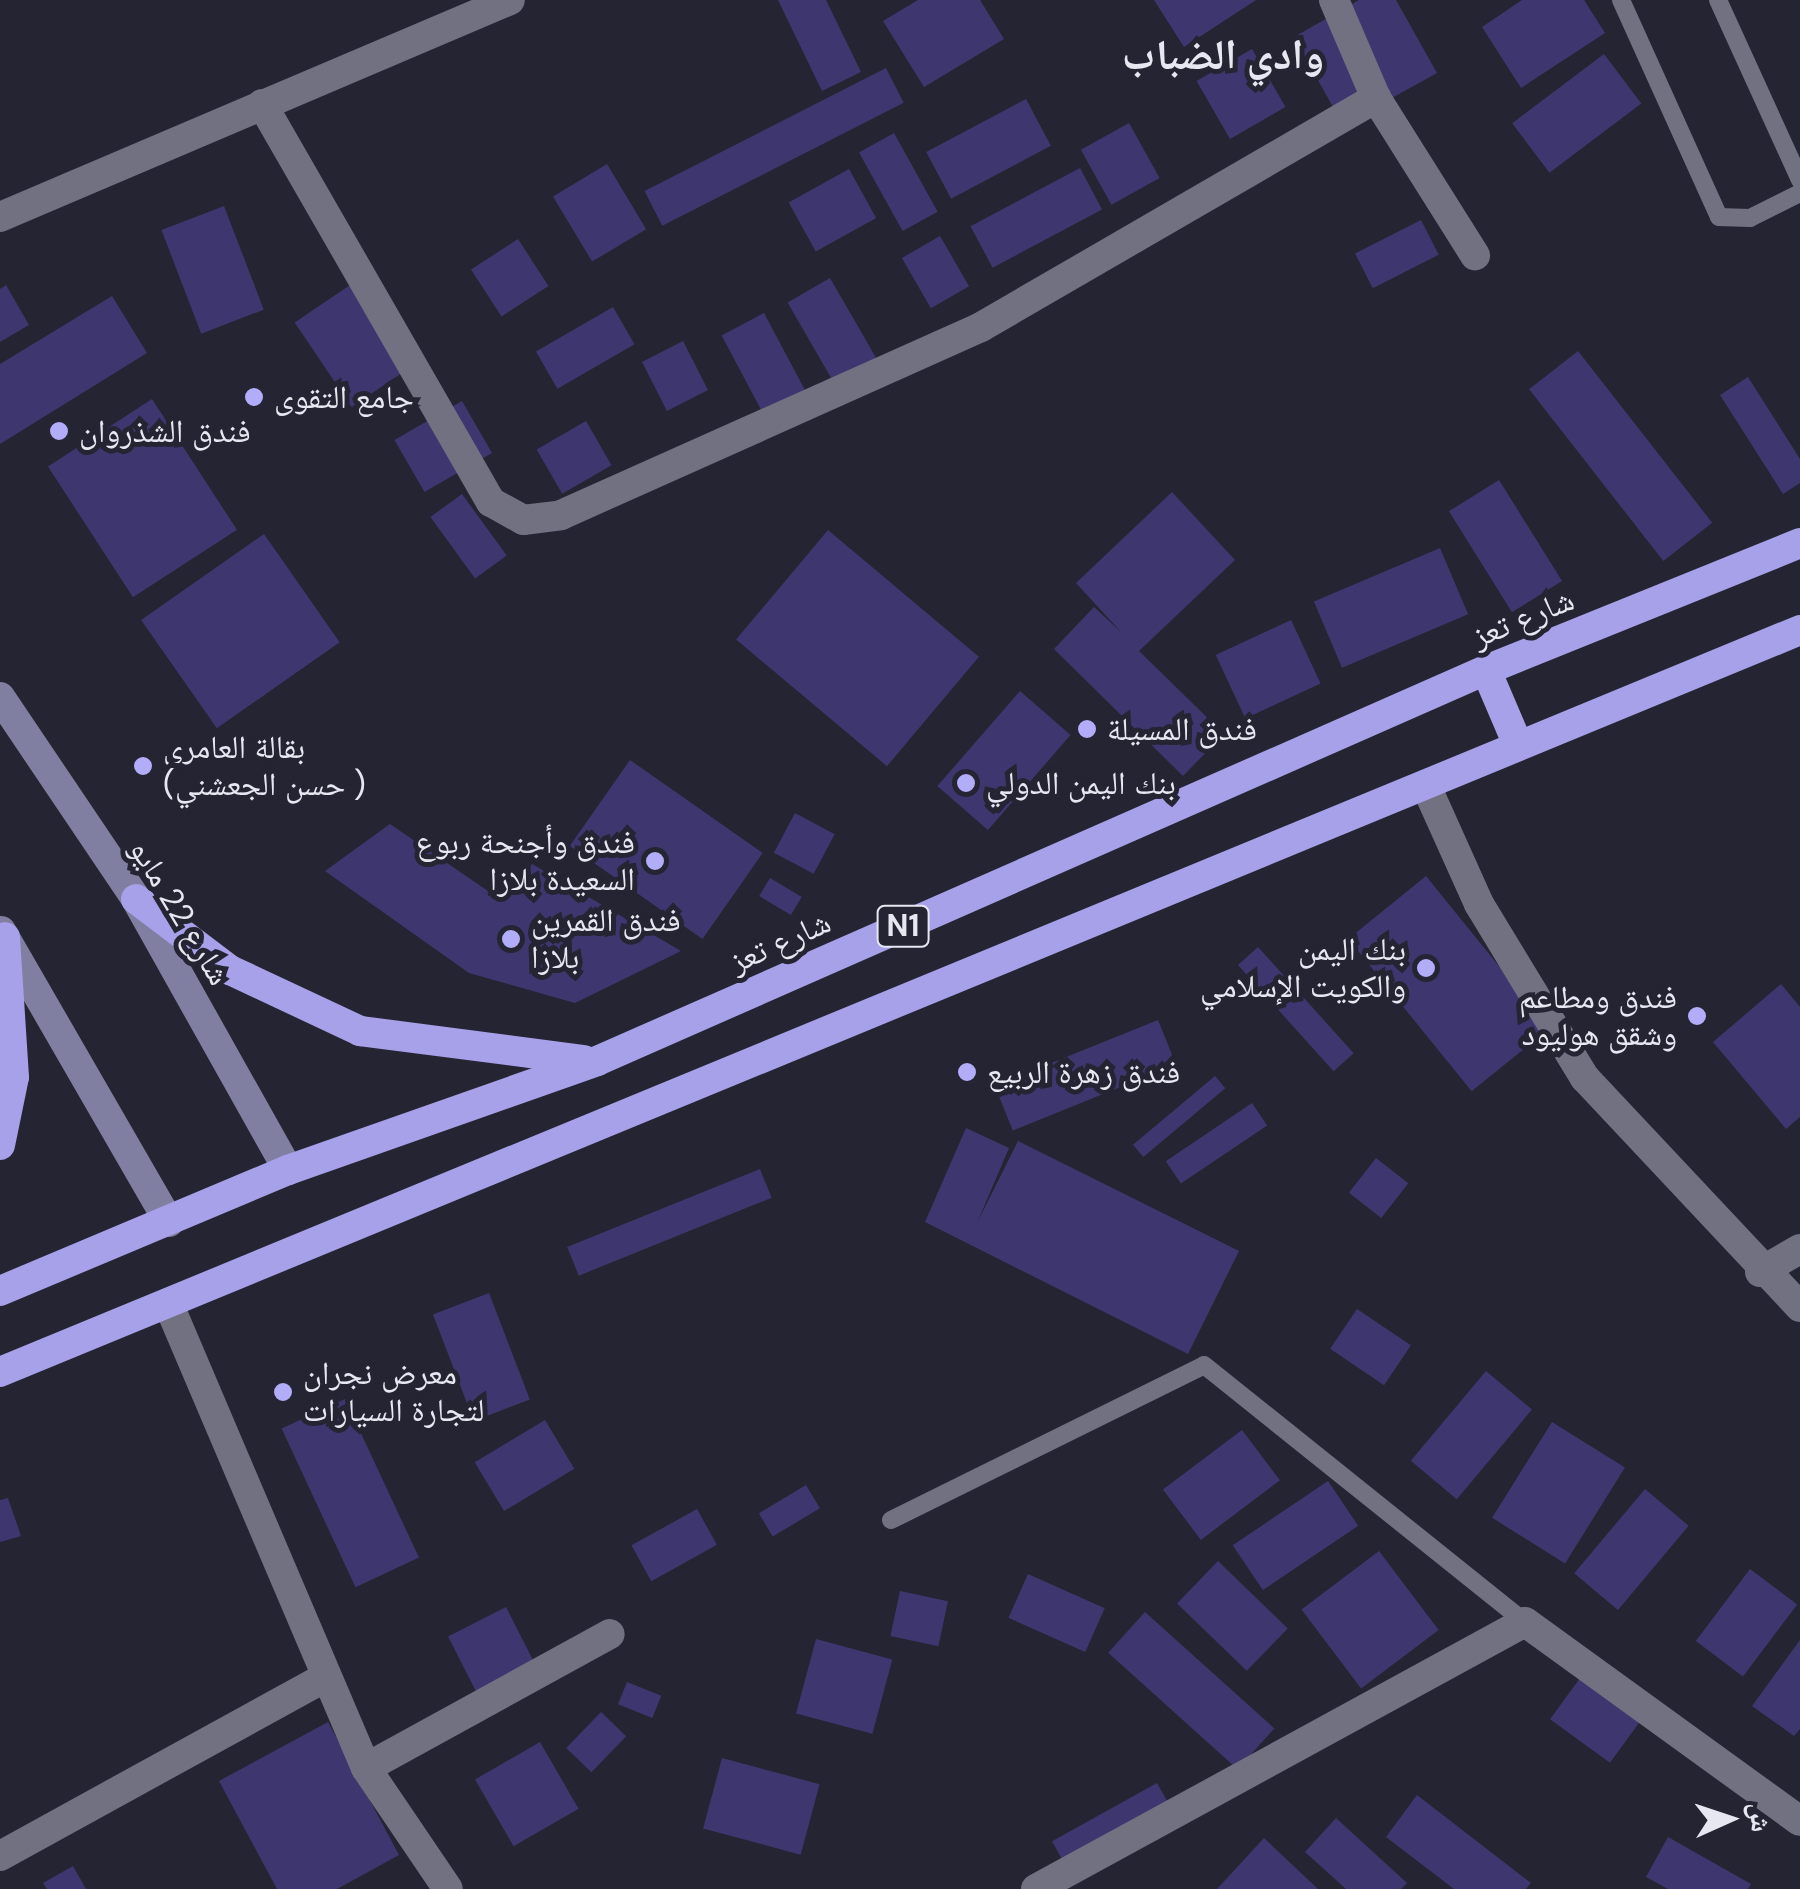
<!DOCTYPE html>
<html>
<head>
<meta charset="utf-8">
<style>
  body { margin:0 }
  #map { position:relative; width:1800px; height:1889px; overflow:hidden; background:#252432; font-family:"DM Sans","Noto Naskh Arabic",sans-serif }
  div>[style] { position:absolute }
  .building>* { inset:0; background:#3e376f; transform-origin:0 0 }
  .lane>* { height:18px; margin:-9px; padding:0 9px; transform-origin:9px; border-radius:9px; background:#717182 }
  .street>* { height:30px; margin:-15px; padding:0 15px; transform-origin:15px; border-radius:15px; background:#717182 }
  .secondary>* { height:30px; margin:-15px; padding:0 15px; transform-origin:15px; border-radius:15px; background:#817fa1 }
  .highway>* { height:30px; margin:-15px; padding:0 15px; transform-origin:15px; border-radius:15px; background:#a6a1e9 }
  .dots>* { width:28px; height:28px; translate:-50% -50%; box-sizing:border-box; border:5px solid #252432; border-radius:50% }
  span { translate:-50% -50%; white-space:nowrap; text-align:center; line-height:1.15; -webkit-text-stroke:10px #252432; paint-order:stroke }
  .shield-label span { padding:2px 8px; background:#252432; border:2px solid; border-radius:8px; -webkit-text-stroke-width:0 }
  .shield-label { font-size:30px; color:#e7e7f1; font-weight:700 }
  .poi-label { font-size:32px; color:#e7e7f1 }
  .left { translate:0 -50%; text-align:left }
  .right { translate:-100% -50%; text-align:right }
  .street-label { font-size:32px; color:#e7e7f1 }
  .district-label { font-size:42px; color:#e7e7f1; font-weight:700 }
  .north { position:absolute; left:1680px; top:1769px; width:100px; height:100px; -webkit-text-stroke:8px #252432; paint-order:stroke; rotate:87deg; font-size:28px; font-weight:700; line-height:40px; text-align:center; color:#e7e7f1 }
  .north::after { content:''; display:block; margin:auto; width:35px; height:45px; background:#e7e7f1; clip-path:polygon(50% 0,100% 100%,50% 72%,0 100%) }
</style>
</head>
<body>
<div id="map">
  <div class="building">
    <i style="clip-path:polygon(778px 0,826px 0,861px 72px,822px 91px)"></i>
    <i style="clip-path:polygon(918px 0,980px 0,1004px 39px,924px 87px,883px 21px)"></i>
    <i style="clip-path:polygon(1154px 0,1256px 0,1184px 47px)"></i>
    <i style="clip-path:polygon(1359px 0,1396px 0,1437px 73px,1343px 125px,1294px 37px)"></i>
    <i style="clip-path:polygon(1522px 0,1584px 0,1605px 33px,1521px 88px,1482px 27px)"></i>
    <i style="left:1252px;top:49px;width:67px;height:64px;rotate:60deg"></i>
    <i style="left:1604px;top:54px;width:62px;height:115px;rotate:53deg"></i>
    <i style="left:886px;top:68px;width:39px;height:271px;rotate:63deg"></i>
    <i style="left:1026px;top:99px;width:53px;height:113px;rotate:62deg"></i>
    <i style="left:1129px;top:123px;width:63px;height:55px;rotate:61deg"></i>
    <i style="left:894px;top:133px;width:90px;height:40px;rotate:61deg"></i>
    <i style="left:607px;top:164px;width:76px;height:63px;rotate:59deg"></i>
    <i style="left:1080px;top:168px;width:47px;height:124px;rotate:62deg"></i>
    <i style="left:849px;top:169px;width:56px;height:69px;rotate:61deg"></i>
    <i style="left:224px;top:206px;width:111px;height:67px;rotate:69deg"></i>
    <i style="left:1421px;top:220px;width:39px;height:74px;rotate:63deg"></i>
    <i style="left:940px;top:236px;width:58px;height:44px;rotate:60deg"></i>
    <i style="left:518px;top:239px;width:56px;height:56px;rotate:57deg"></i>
    <i style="left:830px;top:278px;width:101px;height:49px;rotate:60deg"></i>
    <i style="left:356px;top:281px;width:102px;height:74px;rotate:56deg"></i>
    <i style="clip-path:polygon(6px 285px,29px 325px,0 342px,0 289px)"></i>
    <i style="clip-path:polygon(112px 296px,147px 353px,0 444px,0 364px)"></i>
    <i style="left:613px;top:307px;width:43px;height:89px;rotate:60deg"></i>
    <i style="left:764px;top:313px;width:105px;height:48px;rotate:62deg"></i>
    <i style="left:683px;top:341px;width:55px;height:46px;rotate:63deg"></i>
    <i style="left:1578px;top:351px;width:218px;height:62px;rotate:52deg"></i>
    <i style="clip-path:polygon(1748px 377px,1800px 459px,1800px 483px,1783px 494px,1720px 395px)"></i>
    <i style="left:152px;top:399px;width:156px;height:124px;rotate:57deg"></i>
    <i style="left:462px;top:401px;width:60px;height:78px;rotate:60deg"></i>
    <i style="left:586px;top:421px;width:51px;height:57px;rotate:60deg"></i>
    <i style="left:1499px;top:480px;width:119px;height:59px;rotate:58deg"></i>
    <i style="clip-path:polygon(1172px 492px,1235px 560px,1139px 651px,1224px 734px,1183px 776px,1054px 649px,1094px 607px,1121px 632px,1076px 583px)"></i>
    <i style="left:462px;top:494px;width:76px;height:39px;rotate:54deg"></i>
    <i style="left:828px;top:530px;width:197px;height:143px;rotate:40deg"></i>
    <i style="left:264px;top:534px;width:132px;height:150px;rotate:55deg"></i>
    <i style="left:1440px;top:548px;width:72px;height:137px;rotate:67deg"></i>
    <i style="left:1291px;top:620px;width:70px;height:83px;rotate:65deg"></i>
    <i style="left:1020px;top:691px;width:67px;height:126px;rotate:41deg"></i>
    <i style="left:630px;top:760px;width:162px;height:105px;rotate:35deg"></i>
    <i style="left:795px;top:813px;width:45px;height:45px;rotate:28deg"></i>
    <i style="clip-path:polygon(390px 824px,504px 902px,532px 864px,681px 951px,575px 1003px,469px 973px,325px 871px)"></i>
    <i style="left:1426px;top:876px;width:196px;height:100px;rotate:51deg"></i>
    <i style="left:770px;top:878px;width:37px;height:21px;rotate:31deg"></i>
    <i style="left:1258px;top:947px;width:143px;height:27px;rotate:48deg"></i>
    <i style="clip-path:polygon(1781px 984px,1800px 1007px,1800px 1117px,1786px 1129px,1713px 1042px)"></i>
    <i style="left:1158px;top:1020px;width:48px;height:176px;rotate:68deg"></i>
    <i style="left:1215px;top:1076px;width:16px;height:107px;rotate:50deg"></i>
    <i style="left:1252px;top:1103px;width:27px;height:104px;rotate:56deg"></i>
    <i style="clip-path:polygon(966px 1128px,1009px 1148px,977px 1223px,1018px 1141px,1239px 1251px,1188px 1354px,925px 1222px)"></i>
    <i style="left:1376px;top:1158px;width:41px;height:44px;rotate:38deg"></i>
    <i style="left:760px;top:1169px;width:31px;height:208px;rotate:68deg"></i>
    <i style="left:489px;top:1293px;width:114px;height:60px;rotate:69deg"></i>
    <i style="left:1357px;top:1309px;width:65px;height:48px;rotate:34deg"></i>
    <i style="left:1486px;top:1371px;width:60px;height:117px;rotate:40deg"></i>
    <i style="left:345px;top:1399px;width:175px;height:70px;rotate:65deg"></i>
    <i style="left:545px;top:1420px;width:57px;height:82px;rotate:59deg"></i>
    <i style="left:1552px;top:1422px;width:86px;height:113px;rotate:32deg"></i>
    <i style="left:1242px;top:1430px;width:63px;height:99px;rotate:53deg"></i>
    <i style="left:1328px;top:1481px;width:54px;height:115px;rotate:56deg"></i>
    <i style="left:806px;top:1485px;width:27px;height:55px;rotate:59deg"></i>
    <i style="left:1645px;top:1489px;width:57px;height:110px;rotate:40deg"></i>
    <i style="clip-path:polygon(8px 1498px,21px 1536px,0 1542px,0 1500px)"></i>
    <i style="left:697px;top:1509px;width:41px;height:75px;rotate:61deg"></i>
    <i style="left:1379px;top:1551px;width:99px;height:97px;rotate:53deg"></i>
    <i style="left:1218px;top:1561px;width:97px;height:59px;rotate:44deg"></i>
    <i style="left:1750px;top:1569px;width:59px;height:90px;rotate:37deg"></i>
    <i style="left:1028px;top:1574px;width:84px;height:48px;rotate:24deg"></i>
    <i style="left:900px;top:1591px;width:49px;height:46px;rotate:12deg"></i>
    <i style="left:506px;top:1607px;width:79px;height:65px;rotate:63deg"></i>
    <i style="left:1145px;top:1612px;width:174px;height:55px;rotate:42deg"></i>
    <i style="left:816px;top:1639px;width:79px;height:77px;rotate:15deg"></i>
    <i style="clip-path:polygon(1800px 1640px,1800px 1729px,1794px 1736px,1752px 1706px)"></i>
    <i style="left:1583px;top:1674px;width:74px;height:56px;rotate:36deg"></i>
    <i style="left:627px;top:1682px;width:37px;height:24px;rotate:22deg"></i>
    <i style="left:601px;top:1712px;width:35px;height:50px;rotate:44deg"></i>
    <i style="clip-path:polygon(328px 1722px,399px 1855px,337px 1889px,277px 1889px,219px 1781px)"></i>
    <i style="left:540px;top:1742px;width:77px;height:75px;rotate:60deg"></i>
    <i style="left:722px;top:1758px;width:101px;height:73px;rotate:15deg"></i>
    <i style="left:1157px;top:1783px;width:25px;height:120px;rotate:61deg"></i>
    <i style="clip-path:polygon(1417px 1795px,1531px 1883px,1526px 1889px,1454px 1889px,1386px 1837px)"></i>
    <i style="clip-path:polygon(1336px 1818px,1407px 1883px,1401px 1889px,1346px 1889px,1305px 1852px)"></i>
    <i style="clip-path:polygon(1668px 1837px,1751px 1884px,1748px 1889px,1668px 1889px,1646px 1877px)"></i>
    <i style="clip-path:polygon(1264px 1838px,1318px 1889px,1217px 1889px)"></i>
    <i style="clip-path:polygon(73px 1866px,86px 1889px,47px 1889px,43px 1883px)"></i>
  </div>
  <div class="lane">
    <i style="left:1621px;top:0;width:238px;rotate:65.7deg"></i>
    <i style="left:1719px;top:217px;width:31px;rotate:2deg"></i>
    <i style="left:1750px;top:218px;width:56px;rotate:-26.6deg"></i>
    <i style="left:1718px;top:0;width:198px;rotate:65.5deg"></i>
    <i style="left:891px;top:1520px;width:349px;rotate:-26.3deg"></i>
    <i style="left:1204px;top:1365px;width:411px;rotate:38.7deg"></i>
  </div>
  <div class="street">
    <i style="left:1334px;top:0;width:107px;rotate:66.8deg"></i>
    <i style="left:1376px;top:98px;width:186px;rotate:57.8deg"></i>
    <i style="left:262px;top:104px;width:459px;rotate:60.1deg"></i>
    <i style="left:491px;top:502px;width:37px;rotate:29deg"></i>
    <i style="left:523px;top:520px;width:38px;rotate:-7deg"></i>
    <i style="left:561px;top:515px;width:460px;rotate:-24.1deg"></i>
    <i style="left:981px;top:327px;width:457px;rotate:-30.1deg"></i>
    <i style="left:0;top:217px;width:554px;rotate:-23.05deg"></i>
    <i style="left:1426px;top:786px;width:129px;rotate:65.8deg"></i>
    <i style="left:1479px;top:904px;width:204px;rotate:58.7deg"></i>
    <i style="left:1585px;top:1078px;width:314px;rotate:46.8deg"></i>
    <i style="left:1760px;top:1272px;width:46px;rotate:-29.9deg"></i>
    <i style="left:168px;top:1303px;width:505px;rotate:66.94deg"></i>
    <i style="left:366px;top:1768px;width:146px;rotate:55.9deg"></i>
    <i style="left:366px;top:1768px;width:278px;rotate:-28.8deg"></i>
    <i style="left:0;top:1856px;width:372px;rotate:-28.8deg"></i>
    <i style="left:1036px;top:1889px;width:557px;rotate:-28.64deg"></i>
    <i style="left:1525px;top:1622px;width:339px;rotate:35.9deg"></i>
  </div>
  <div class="secondary">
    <i style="left:0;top:697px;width:244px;rotate:56deg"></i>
    <i style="left:136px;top:899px;width:311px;rotate:60.7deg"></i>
    <i style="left:1px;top:931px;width:336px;rotate:60deg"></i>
  </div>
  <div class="highway">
    <i style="left:1486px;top:670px;width:82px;rotate:66.9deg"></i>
    <i style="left:136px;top:899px;width:118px;rotate:37.1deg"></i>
    <i style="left:230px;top:970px;width:144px;rotate:25.1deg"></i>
    <i style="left:360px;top:1031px;width:226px;rotate:7.4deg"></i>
    <i style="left:0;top:1145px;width:69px;rotate:-78.4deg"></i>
    <i style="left:14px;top:1077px;width:140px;rotate:-93.7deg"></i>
    <i style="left:0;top:1291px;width:312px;rotate:-22.8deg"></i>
    <i style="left:288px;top:1170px;width:328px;rotate:-19.4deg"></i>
    <i style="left:597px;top:1061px;width:971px;rotate:-23.74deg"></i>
    <i style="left:1486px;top:670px;width:339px;rotate:-22deg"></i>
    <i style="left:0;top:1372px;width:1947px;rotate:-22.4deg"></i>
  </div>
  <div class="dots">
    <i style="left:254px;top:397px;background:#b2adf9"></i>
    <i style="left:59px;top:431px;background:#b2adf9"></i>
    <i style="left:1087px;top:729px;background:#b2adf9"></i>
    <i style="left:143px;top:766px;background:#b2adf9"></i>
    <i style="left:966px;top:783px;background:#b2adf9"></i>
    <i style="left:655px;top:861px;background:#b2adf9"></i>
    <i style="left:511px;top:939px;background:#b2adf9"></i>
    <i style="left:1426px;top:968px;background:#b2adf9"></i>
    <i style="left:1697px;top:1016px;background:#b2adf9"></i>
    <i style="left:967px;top:1072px;background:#b2adf9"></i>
    <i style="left:283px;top:1392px;background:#b2adf9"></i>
  </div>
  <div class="shield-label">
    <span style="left:903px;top:926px">N1</span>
  </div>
  <div class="poi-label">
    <span class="left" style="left:274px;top:397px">جامع التقوى</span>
    <span class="left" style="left:79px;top:431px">فندق الشذروان</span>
    <span class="left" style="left:1107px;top:729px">فندق المسيلة</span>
    <span class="left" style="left:163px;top:766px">بقالة العامري<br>(حسن الجعشني )</span>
    <span class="left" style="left:986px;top:783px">بنك اليمن الدولي</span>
    <span class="right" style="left:635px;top:861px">فندق وأجنحة ربوع<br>السعيدة بلازا</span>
    <span class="left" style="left:531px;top:939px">فندق القمرين<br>بلازا</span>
    <span class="right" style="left:1406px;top:968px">بنك اليمن<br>والكويت الإسلامي</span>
    <span class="right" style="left:1677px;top:1016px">فندق ومطاعم<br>وشقق هوليود</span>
    <span class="left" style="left:987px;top:1072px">فندق زهرة الربيع</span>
    <span class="left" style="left:303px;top:1392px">معرض نجران<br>لتجارة السيارات</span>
  </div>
  <div class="street-label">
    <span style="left:1523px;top:618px;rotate:-22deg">شارع تعز</span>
    <span style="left:180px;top:912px;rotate:59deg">شارع 22 مايو</span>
    <span style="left:780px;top:942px;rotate:-24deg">شارع تعز</span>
  </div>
  <div class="district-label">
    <span style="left:1223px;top:55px">وادي الضباب</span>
  </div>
  <div class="north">ش</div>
</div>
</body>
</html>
